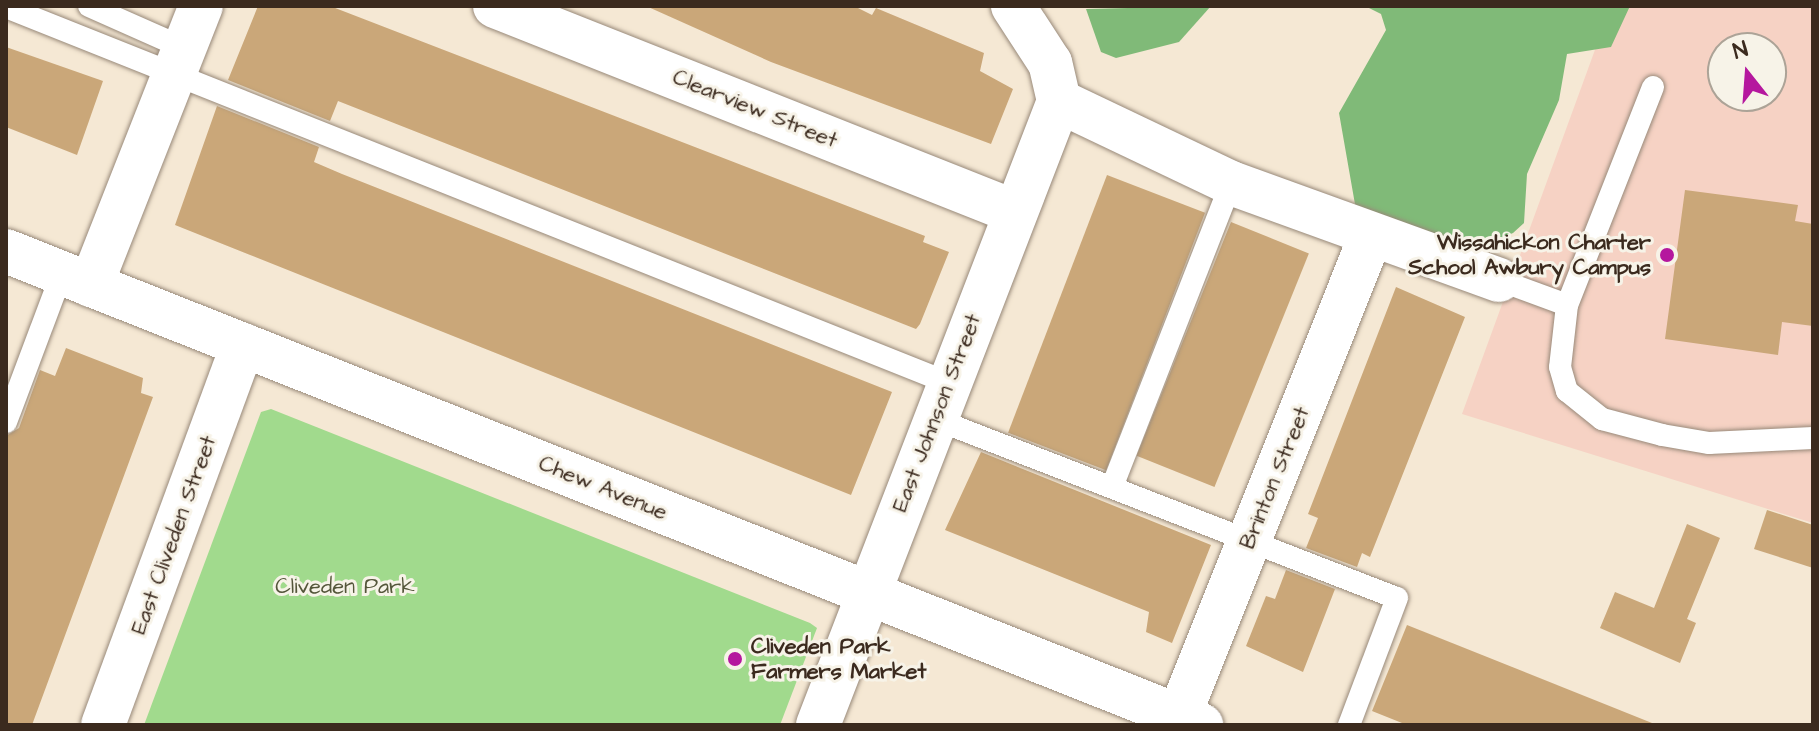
<!DOCTYPE html>
<html>
<head>
<meta charset="utf-8">
<style>
  body { margin:0 }
  #map { position:relative; width:1819px; height:731px; overflow:hidden; background:#f5e8d4; font-family:"Architects Daughter",sans-serif }
  div>[style] { position:absolute }
  .built>* { inset:0; background:#f6d2c4 }
  .green>* { inset:0; background:#a1da8d }
  .forest>* { inset:0; background:#80ba78 }
  .building>* { inset:0; background:#caa779; transform-origin:0 0 }
  .roads { filter:drop-shadow(0 0 2px #988979) drop-shadow(0 0 2px #988979) }
  .lane>* { height:22px; margin:-11px; padding:0 11px; transform-origin:11px; border-radius:11px; background:#fff }
  .street>* { height:44px; margin:-22px; padding:0 22px; transform-origin:22px; border-radius:22px; background:#fff }
  .secondary>* { height:44px; margin:-22px; padding:0 22px; transform-origin:22px; border-radius:22px; background:#fff }
  .dots>* { width:22px; height:22px; translate:-50% -50%; box-sizing:border-box; border:4px solid #f7f3e8; border-radius:50% }
  span { translate:-50% -50%; white-space:nowrap; text-align:center; line-height:1.15; -webkit-text-stroke:6px #f7f3e8; paint-order:stroke }
  .street-label { font-size:22px; color:#3b2a1e }
  .poi-label { font-size:22px; color:#3b2a1e; font-weight:700 }
  .right { translate:-100% -50%; text-align:right }
  .left { translate:0 -50%; text-align:left }
  .park-label { font-size:22px; color:#54563a }
  .frame { position:absolute; inset:0; border:8px solid #3b2a1e; pointer-events:none }
  .north { position:absolute; left:1707px; top:32px; width:80px; height:80px; box-sizing:border-box; background:#f7f3e8; border:2px solid #aca397; border-radius:50%; rotate:343deg; font-size:22px; font-weight:700; line-height:32px; text-align:center; color:#3b2a1e }
  .north::after { content:''; display:block; margin:auto; width:28px; height:36px; background:#b5179e; clip-path:polygon(50% 0,100% 100%,50% 72%,0 100%) }
</style>
</head>
<body>
<div id="map">
  <div class="built">
    <i style="clip-path:polygon(evenodd,1611px 6px,1813px 6px,1813px 523px,1462px 414px,1611px 6px,1723px 48px,1771px 48px,1771px 96px,1723px 96px,1723px 48px)"></i>
  </div>
  <div class="green">
    <i style="clip-path:polygon(271px 409px,810px 623px,817px 628px,780px 725px,144px 725px,261px 412px)"></i>
  </div>
  <div class="forest">
    <i style="clip-path:polygon(1211px 6px,1179px 42px,1116px 58px,1101px 52px,1086px 9px)"></i>
    <i style="clip-path:polygon(1365px 6px,1630px 6px,1611px 47px,1567px 54px,1559px 100px,1527px 174px,1524px 223px,1513px 233px,1470px 251px,1356px 210px,1339px 113px,1386px 30px,1381px 14px)"></i>
  </div>
  <div class="building">
    <i style="clip-path:polygon(258px 6px,330px 6px,925px 236px,923px 242px,949px 252px,920px 324px,916px 329px,338px 101px,330px 121px,228px 80px)"></i>
    <i style="clip-path:polygon(646px 6px,854px 6px,872px 15px,876px 8px,984px 53px,980px 71px,1013px 89px,991px 144px,771px 62px)"></i>
    <i style="clip-path:polygon(6px 47px,103px 81px,77px 155px,6px 127px)"></i>
    <i style="clip-path:polygon(217px 106px,319px 147px,314px 162px,342px 174px,892px 392px,851px 495px,175px 225px)"></i>
    <i style="left:1107px;top:175px;width:105px;height:276px;rotate:21deg"></i>
    <i style="clip-path:polygon(1685px 190px,1798px 205px,1795px 221px,1813px 224px,1813px 326px,1782px 322px,1778px 355px,1665px 339px)"></i>
    <i style="left:1231px;top:222px;width:84px;height:252px;rotate:22deg"></i>
    <i style="clip-path:polygon(1396px 287px,1465px 317px,1370px 557px,1362px 553px,1357px 567px,1306px 548px,1318px 518px,1308px 514px)"></i>
    <i style="clip-path:polygon(66px 348px,143px 378px,141px 393px,153px 397px,32px 725px,6px 725px,6px 436px,19px 428px,40px 370px,55px 376px)"></i>
    <i style="clip-path:polygon(981px 452px,1211px 545px,1172px 643px,1146px 632px,1149px 612px,945px 530px)"></i>
    <i style="clip-path:polygon(1767px 510px,1813px 525px,1813px 568px,1754px 549px)"></i>
    <i style="clip-path:polygon(1687px 524px,1720px 538px,1687px 619px,1696px 623px,1680px 663px,1600px 628px,1615px 592px,1654px 608px)"></i>
    <i style="clip-path:polygon(1286px 570px,1335px 589px,1303px 672px,1246px 646px,1266px 596px,1275px 599px)"></i>
    <i style="clip-path:polygon(1407px 625px,1652px 723px,1652px 725px,1407px 725px,1372px 711px)"></i>
  </div>
  <div class="roads">
    <div class="lane">
      <i style="left:89px;top:6px;width:104px;rotate:23.9deg"></i>
      <i style="left:6px;top:7px;width:1015px;rotate:21.74deg"></i>
      <i style="left:1653px;top:87px;width:234px;rotate:111.5deg"></i>
      <i style="left:1567px;top:305px;width:62px;rotate:96.4deg"></i>
      <i style="left:1560px;top:367px;width:25px;rotate:74deg"></i>
      <i style="left:1567px;top:391px;width:45px;rotate:38.7deg"></i>
      <i style="left:1602px;top:419px;width:62px;rotate:14.9deg"></i>
      <i style="left:1662px;top:435px;width:48px;rotate:9.7deg"></i>
      <i style="left:1709px;top:443px;width:104px;rotate:-2.8deg"></i>
      <i style="left:1499px;top:280px;width:72px;rotate:20.2deg"></i>
      <i style="left:935px;top:419px;width:495px;rotate:21.2deg"></i>
      <i style="left:1397px;top:598px;width:136px;rotate:110.7deg"></i>
      <i style="left:6px;top:422px;width:159px;rotate:-69.4deg"></i>
      <i style="left:1112px;top:487px;width:326px;rotate:-68.6deg"></i>
    </div>
    <div class="street">
      <i style="left:495px;top:6px;width:559px;rotate:21.61deg"></i>
      <i style="left:1059px;top:101px;width:191px;rotate:25.5deg"></i>
      <i style="left:1231px;top:183px;width:285px;rotate:19.9deg"></i>
      <i style="left:91px;top:285px;width:300px;rotate:-68.5deg"></i>
      <i style="left:1179px;top:716px;width:515px;rotate:-68.22deg"></i>
      <i style="left:103px;top:725px;width:405px;rotate:-69.8deg"></i>
      <i style="left:818px;top:725px;width:669px;rotate:-68.88deg"></i>
      <i style="left:1059px;top:101px;width:39px;rotate:-103deg"></i>
      <i style="left:1050px;top:63px;width:68px;rotate:-123deg"></i>
    </div>
    <div class="secondary">
      <i style="left:6px;top:251px;width:1286px;rotate:21.64deg"></i>
    </div>
  </div>
  <div class="dots">
    <i style="left:1667px;top:255px;background:#b5179e"></i>
    <i style="left:735px;top:659px;background:#b5179e"></i>
  </div>
  <div class="street-label">
    <span style="left:755px;top:109px;rotate:22deg">Clearview Street</span>
    <span style="left:937px;top:413px;rotate:-69deg">East Johnson Street</span>
    <span style="left:1275px;top:478px;rotate:-68deg">Brinton Street</span>
    <span style="left:603px;top:488px;rotate:22deg">Chew Avenue</span>
    <span style="left:174px;top:535px;rotate:-70deg">East Cliveden Street</span>
  </div>
  <div class="poi-label">
    <span class="right" style="left:1651px;top:255px">Wissahickon Charter<br>School Awbury Campus</span>
    <span class="left" style="left:751px;top:659px">Cliveden Park<br>Farmers Market</span>
  </div>
  <div class="park-label">
    <span style="left:345px;top:587px">Cliveden Park</span>
  </div>
  <div class="frame"></div>
  <div class="north">N</div>
</div>
</body>
</html>
